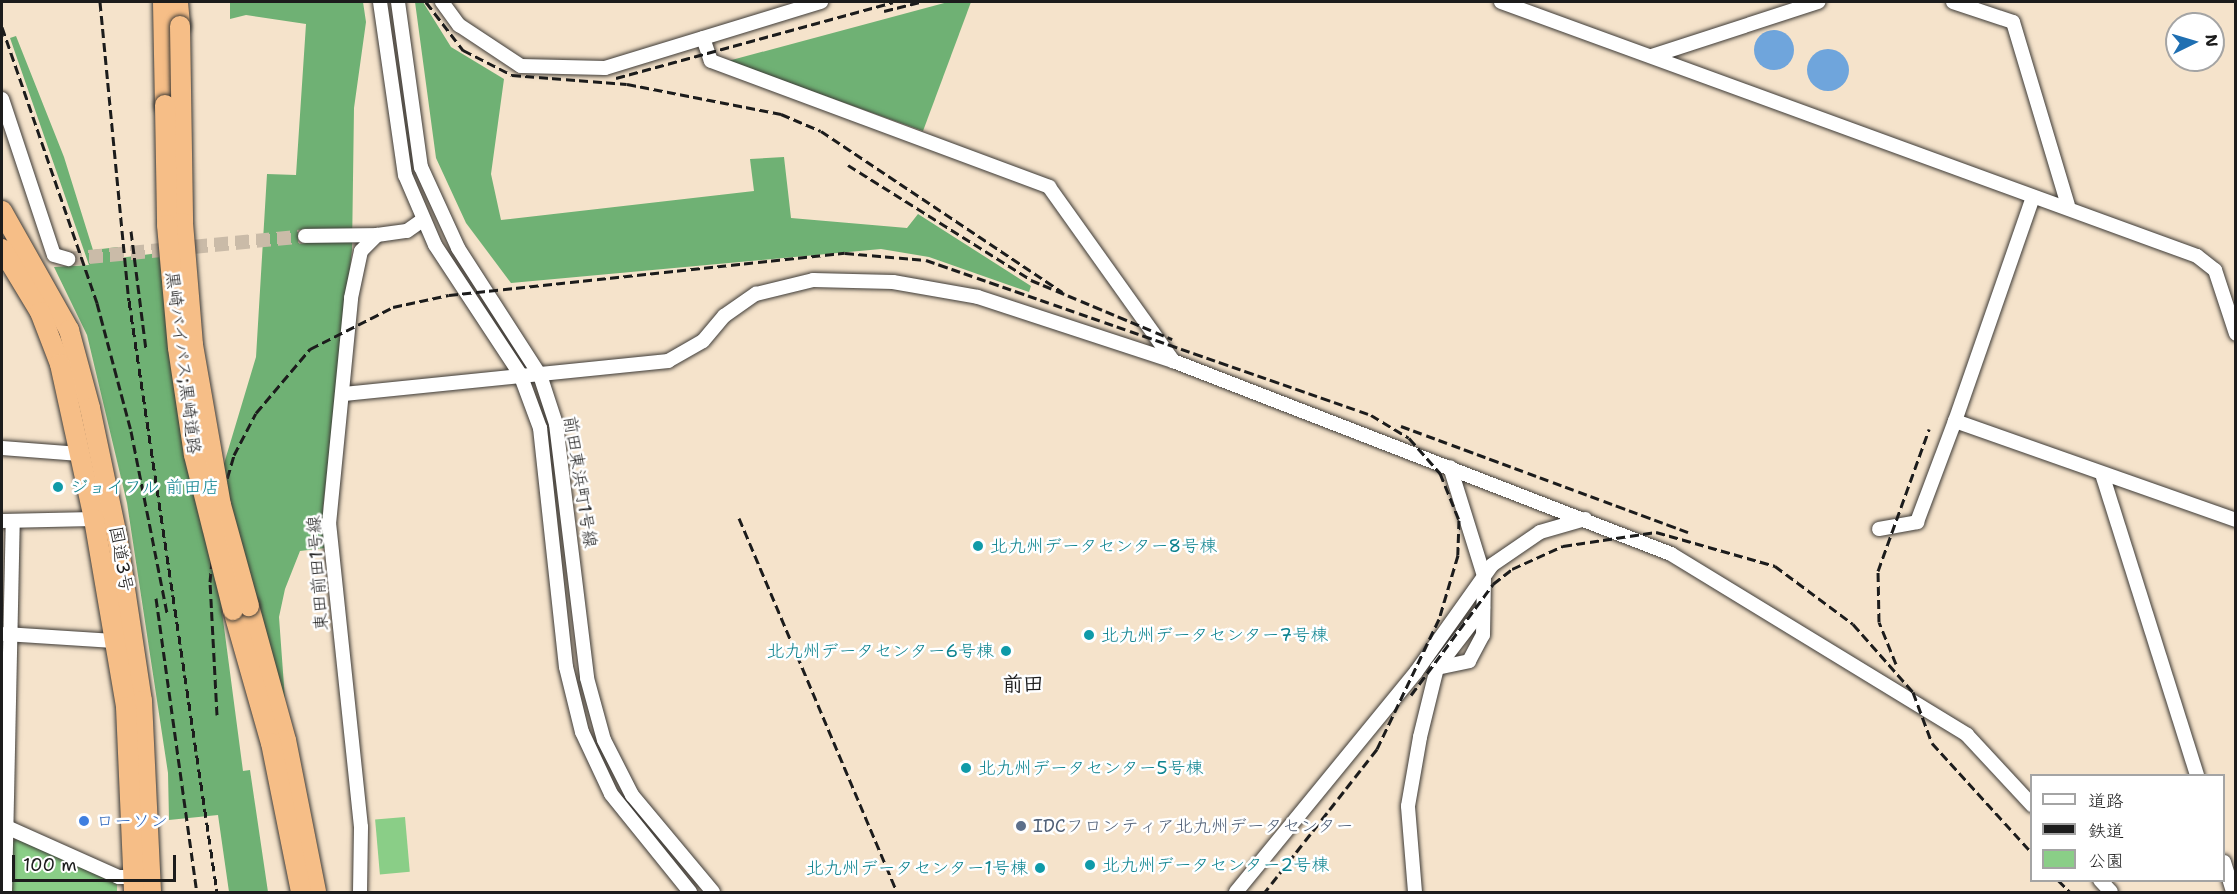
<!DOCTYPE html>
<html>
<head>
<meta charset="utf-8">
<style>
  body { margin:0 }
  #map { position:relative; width:2237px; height:894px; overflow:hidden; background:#f5e3cb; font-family:"Shantell Sans","Klee One",sans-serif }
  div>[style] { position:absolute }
  .green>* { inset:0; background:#8ace87; transform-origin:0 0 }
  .forest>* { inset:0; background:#6fb174 }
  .water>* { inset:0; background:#6fa5dc }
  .round { border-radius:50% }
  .minor-tunnel>* { height:14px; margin-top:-7px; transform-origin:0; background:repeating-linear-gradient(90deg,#cabba8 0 14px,transparent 0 21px) }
  .roads { filter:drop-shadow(0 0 2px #3d3a36) drop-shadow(0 0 2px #3d3a36) }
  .minor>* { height:14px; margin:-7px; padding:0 7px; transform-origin:7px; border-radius:7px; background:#fff }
  .highway>* { height:20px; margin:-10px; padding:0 10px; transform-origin:10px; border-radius:10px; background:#f6be87 }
  .rail>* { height:3px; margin-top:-1.5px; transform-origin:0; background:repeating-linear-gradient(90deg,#1c1c1c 0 9px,transparent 0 13.5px) }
  .bridges { filter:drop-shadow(0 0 2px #3d3a36) drop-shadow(0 0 2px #3d3a36) }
  .highway-bridge>* { height:20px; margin:-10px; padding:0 10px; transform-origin:10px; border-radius:10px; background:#f6be87 }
  .dots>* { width:16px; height:16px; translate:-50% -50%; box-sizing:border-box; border:3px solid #fff; border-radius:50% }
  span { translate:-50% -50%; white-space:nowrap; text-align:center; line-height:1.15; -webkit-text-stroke:5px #fff; paint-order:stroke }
  .street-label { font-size:18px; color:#1c1c1c }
  .culture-label { font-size:18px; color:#0d838f }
  .left { translate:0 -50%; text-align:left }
  .right { translate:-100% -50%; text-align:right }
  .shop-label { font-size:18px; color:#366cbe }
  .service-label { font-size:18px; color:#4e5e75 }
  .quarter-label { font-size:21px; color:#1c1c1c; font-weight:700 }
  .frame { position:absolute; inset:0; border:3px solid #1c1c1c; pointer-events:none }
  .legend { position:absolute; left:2030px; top:774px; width:195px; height:108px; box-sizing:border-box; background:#fff; border:2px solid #a4a4a4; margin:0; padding:8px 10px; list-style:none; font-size:18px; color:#1c1c1c }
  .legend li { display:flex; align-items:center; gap:12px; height:30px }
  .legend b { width:30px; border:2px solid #a4a4a4 }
  .north { position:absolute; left:2165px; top:12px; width:60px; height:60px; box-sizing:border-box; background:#fff; border:2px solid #a4a4a4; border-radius:50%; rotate:85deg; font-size:16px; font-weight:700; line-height:24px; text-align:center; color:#1c1c1c }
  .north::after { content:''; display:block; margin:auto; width:21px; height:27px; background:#1f6fb2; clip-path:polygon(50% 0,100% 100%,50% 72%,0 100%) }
  .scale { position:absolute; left:12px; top:855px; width:164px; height:27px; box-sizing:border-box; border:3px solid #1c1c1c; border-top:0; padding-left:8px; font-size:18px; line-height:21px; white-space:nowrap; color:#1c1c1c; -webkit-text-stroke:4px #fff; paint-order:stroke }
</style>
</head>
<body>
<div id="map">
  <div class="green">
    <i style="left:405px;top:817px;width:55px;height:30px;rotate:85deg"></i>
    <i style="clip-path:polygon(19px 839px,117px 884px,117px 892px,11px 892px,12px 841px)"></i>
  </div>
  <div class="forest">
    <i style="clip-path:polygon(230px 2px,363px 2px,366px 22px,354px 108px,352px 250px,323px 508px,325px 548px,300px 551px,285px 589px,279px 617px,285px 700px,231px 507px,208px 551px,219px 589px,243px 771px,250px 770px,268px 892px,229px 892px,218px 815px,169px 820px,168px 773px,127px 503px,87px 335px,54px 267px,89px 265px,10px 38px,16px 36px,64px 157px,93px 250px,118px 247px,119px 258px,159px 253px,170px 353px,223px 467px,256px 357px,267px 174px,296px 175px,306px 24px,246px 15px,230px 19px)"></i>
    <i style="clip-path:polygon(415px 2px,423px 2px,451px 47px,504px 79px,491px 174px,501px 220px,754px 191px,750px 159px,784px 157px,791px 218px,907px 228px,918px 214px,1031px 286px,1029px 292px,929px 257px,881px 249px,511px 283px,466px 223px,436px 158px)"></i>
    <i style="clip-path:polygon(948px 2px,971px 2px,923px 131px,728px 61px)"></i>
  </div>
  <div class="water">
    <i class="round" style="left:1754px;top:30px;width:40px;height:40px"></i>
    <i class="round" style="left:1807px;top:49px;width:42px;height:42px"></i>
  </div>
  <div class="minor-tunnel">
    <i style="left:68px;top:259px;width:238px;rotate:-5.5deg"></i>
  </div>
  <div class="roads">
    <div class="minor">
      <i style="left:380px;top:2px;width:175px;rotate:81.8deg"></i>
      <i style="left:405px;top:175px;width:76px;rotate:66.8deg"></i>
      <i style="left:435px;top:245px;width:154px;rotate:56.6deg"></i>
      <i style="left:520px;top:374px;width:58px;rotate:69.7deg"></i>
      <i style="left:540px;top:428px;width:240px;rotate:83.8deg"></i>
      <i style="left:566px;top:667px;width:67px;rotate:76.2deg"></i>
      <i style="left:582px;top:732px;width:68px;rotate:64.9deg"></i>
      <i style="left:611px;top:794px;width:126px;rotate:51.1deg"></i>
      <i style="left:398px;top:2px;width:167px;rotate:82.1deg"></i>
      <i style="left:421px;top:167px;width:89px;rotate:65.4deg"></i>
      <i style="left:458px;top:248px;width:151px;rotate:57.2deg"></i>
      <i style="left:540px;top:375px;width:52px;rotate:71.9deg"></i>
      <i style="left:556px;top:424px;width:256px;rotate:83deg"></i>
      <i style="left:587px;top:678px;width:64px;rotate:74.7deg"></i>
      <i style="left:604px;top:740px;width:62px;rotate:63deg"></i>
      <i style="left:632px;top:795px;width:126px;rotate:50.1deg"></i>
      <i style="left:442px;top:2px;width:29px;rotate:54deg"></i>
      <i style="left:459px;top:25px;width:74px;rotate:33.5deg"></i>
      <i style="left:521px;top:66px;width:84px;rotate:1.4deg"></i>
      <i style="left:605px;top:68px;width:226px;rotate:-17deg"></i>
      <i style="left:1501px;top:2px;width:741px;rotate:20.05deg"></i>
      <i style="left:2197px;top:256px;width:23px;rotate:38deg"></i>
      <i style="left:2215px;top:270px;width:67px;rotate:71.8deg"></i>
      <i style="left:1953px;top:2px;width:63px;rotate:18.4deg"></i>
      <i style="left:2013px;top:22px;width:191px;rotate:73.3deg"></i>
      <i style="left:703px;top:38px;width:24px;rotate:71deg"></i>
      <i style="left:711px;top:61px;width:361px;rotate:20.4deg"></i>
      <i style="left:1049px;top:187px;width:214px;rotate:54.5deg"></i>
      <i style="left:1652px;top:56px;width:175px;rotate:-18deg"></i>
      <i style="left:2px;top:99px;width:164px;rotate:71.6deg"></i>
      <i style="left:54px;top:255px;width:15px;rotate:16deg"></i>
      <i style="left:2033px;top:197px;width:237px;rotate:109.2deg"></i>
      <i style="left:1955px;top:421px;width:298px;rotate:19.4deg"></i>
      <i style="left:305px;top:236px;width:72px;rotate:-0.8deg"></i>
      <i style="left:344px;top:394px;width:326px;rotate:-5.8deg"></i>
      <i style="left:668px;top:361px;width:40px;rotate:-29.7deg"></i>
      <i style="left:703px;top:341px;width:33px;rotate:-50deg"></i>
      <i style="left:724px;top:316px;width:39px;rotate:-35deg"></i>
      <i style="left:756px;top:294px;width:59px;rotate:-13.8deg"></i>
      <i style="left:813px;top:280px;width:80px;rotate:1.4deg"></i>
      <i style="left:893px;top:282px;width:86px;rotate:10deg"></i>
      <i style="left:978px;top:297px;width:205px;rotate:18.2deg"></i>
      <i style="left:1173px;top:361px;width:534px;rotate:21.18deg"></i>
      <i style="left:1671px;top:554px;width:347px;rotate:31.4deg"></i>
      <i style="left:1967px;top:735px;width:96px;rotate:47.1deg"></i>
      <i style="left:2px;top:448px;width:78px;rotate:4.4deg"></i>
      <i style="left:2103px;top:477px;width:313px;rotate:72.5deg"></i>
      <i style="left:2px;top:521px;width:92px;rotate:-1.2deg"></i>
      <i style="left:1879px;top:529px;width:39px;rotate:-10deg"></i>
      <i style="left:1917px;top:522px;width:108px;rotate:-69.4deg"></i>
      <i style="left:4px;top:634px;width:111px;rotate:3.6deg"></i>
      <i style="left:1437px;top:668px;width:33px;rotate:-12deg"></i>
      <i style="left:1469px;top:661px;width:30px;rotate:-62deg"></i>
      <i style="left:1483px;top:635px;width:59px;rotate:-89deg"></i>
      <i style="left:1484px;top:576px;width:114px;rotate:-107.3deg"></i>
      <i style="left:2px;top:825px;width:128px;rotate:24deg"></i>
      <i style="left:119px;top:877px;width:14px"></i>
      <i style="left:2224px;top:862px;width:31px;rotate:73deg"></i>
      <i style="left:2100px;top:880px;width:16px;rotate:47deg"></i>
      <i style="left:5px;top:892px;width:371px;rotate:-88.8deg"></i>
      <i style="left:360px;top:892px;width:65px;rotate:-89.1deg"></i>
      <i style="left:361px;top:827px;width:305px;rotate:-96deg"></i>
      <i style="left:329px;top:524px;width:227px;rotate:-84.4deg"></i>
      <i style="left:351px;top:298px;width:48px;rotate:-78deg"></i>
      <i style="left:361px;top:251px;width:23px;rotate:-45deg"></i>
      <i style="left:377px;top:235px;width:30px;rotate:-8deg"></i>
      <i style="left:407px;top:231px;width:19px;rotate:-35deg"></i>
      <i style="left:1236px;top:892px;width:284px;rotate:-50.7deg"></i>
      <i style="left:1416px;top:672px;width:131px;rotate:-54.6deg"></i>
      <i style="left:1492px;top:565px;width:58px;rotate:-34.5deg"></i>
      <i style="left:1540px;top:532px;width:47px;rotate:-16.1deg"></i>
      <i style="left:1415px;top:892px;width:86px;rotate:-94.7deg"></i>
      <i style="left:1408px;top:806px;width:70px;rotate:-80.1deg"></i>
      <i style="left:1420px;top:737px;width:71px;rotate:-76.2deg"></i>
      <i style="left:1437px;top:668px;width:76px;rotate:-52.5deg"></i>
    </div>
    <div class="highway">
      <i style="left:163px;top:2px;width:103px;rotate:88.9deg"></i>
      <i style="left:178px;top:2px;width:24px;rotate:85deg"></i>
      <i style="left:2px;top:211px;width:137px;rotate:60.6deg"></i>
      <i style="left:69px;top:330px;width:81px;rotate:74.9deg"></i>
      <i style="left:90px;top:408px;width:131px;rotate:78.1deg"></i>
      <i style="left:117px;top:536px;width:167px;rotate:81.4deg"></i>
      <i style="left:142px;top:701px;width:191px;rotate:87.3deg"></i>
      <i style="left:2px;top:249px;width:74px;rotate:58.9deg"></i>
      <i style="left:40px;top:312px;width:56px;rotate:69deg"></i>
      <i style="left:60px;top:364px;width:159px;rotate:77.6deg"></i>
      <i style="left:94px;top:519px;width:191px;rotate:80.3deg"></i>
      <i style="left:126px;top:707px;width:185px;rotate:87.5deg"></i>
      <i style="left:249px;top:606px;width:139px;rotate:74.6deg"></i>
      <i style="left:286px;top:740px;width:155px;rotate:78.8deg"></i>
      <i style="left:233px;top:610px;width:138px;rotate:74.1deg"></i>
      <i style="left:271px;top:743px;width:152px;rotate:78.6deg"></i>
    </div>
  </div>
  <div class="rail">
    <i style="left:100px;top:2px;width:300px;rotate:84.5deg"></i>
    <i style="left:129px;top:301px;width:598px;rotate:81.53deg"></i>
    <i style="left:426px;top:2px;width:61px;rotate:52.4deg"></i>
    <i style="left:463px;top:50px;width:55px;rotate:27deg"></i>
    <i style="left:512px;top:75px;width:115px;rotate:4.5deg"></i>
    <i style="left:627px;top:84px;width:157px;rotate:11deg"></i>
    <i style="left:781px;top:114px;width:43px;rotate:23deg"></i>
    <i style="left:821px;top:131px;width:290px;rotate:33.7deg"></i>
    <i style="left:884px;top:11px;width:36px;rotate:-14deg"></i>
    <i style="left:2px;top:27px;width:292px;rotate:71deg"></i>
    <i style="left:97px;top:303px;width:132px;rotate:75.1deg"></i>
    <i style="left:131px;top:431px;width:185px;rotate:78.8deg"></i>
    <i style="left:616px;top:78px;width:287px;rotate:-15.3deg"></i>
    <i style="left:848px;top:165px;width:216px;rotate:32.1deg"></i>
    <i style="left:1031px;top:280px;width:153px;rotate:22.7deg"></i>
    <i style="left:131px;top:231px;width:120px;rotate:82.8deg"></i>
    <i style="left:1401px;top:426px;width:306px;rotate:20.3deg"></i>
    <i style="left:739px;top:518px;width:406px;rotate:67.1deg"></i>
    <i style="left:156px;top:598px;width:297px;rotate:82.1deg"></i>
    <i style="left:1896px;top:664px;width:45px;rotate:-112deg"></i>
    <i style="left:1879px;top:622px;width:51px;rotate:-91.1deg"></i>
    <i style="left:1878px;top:571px;width:151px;rotate:-70.2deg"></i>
    <i style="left:1411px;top:695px;width:138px;rotate:-53.5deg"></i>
    <i style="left:1493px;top:584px;width:24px;rotate:-38deg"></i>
    <i style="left:1512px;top:569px;width:56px;rotate:-24.3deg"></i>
    <i style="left:1563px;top:546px;width:94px;rotate:-8.6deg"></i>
    <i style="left:1656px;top:532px;width:124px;rotate:15.9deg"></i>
    <i style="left:1775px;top:566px;width:97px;rotate:36.6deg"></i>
    <i style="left:1853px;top:624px;width:91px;rotate:48.6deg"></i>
    <i style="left:1913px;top:692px;width:54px;rotate:69.6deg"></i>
    <i style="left:1932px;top:743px;width:149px;rotate:47.7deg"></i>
    <i style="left:217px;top:715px;width:133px;rotate:-93deg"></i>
    <i style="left:210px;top:582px;width:65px;rotate:-84.7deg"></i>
    <i style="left:216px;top:517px;width:65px;rotate:-73.8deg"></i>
    <i style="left:234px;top:455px;width:47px;rotate:-62.4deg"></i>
    <i style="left:256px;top:413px;width:84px;rotate:-49.8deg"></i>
    <i style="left:310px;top:349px;width:93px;rotate:-26.8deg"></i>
    <i style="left:393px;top:307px;width:57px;rotate:-12.1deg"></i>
    <i style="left:449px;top:295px;width:398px;rotate:-6.1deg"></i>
    <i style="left:845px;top:253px;width:81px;rotate:4.9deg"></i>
    <i style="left:926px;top:260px;width:471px;rotate:19.2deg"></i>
    <i style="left:1371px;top:415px;width:44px;rotate:31.2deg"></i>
    <i style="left:1409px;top:438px;width:47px;rotate:48.5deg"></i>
    <i style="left:1440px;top:473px;width:51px;rotate:68deg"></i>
    <i style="left:1459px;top:520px;width:35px;rotate:92deg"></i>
    <i style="left:1458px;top:555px;width:67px;rotate:106.5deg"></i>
    <i style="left:1439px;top:619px;width:144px;rotate:115.5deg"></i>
    <i style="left:1377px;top:749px;width:182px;rotate:128.1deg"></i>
    <i style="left:2058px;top:880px;width:17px;rotate:45deg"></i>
  </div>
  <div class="bridges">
    <div class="highway-bridge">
      <i style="left:180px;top:26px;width:197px;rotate:89.1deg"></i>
      <i style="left:183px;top:223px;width:122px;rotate:85.3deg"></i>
      <i style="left:193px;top:345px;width:162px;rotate:80.1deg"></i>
      <i style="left:221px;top:505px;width:105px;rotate:74.5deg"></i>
      <i style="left:165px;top:105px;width:120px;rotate:89deg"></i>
      <i style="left:167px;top:225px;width:123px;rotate:84.9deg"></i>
      <i style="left:178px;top:348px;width:108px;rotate:81.5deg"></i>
      <i style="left:194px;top:455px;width:160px;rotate:75.9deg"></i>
    </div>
  </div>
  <div class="dots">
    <i style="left:58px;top:487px;background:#0f9aa8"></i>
    <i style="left:978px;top:546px;background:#0f9aa8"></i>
    <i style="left:1089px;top:635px;background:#0f9aa8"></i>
    <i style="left:1006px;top:651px;background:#0f9aa8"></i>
    <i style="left:966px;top:768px;background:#0f9aa8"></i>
    <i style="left:84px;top:821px;background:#3f7fe0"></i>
    <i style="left:1021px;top:826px;background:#5c6f8a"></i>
    <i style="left:1090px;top:865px;background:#0f9aa8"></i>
    <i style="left:1040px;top:868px;background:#0f9aa8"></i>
  </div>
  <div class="street-label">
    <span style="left:183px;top:363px;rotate:83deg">黒崎バイパス;黒崎道路</span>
    <span style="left:580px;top:482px;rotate:81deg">前田東浜町1号線</span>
    <span style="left:121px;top:559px;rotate:80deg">国道3号</span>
    <span style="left:318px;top:573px;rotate:-94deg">東田前田1号線</span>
  </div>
  <div class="culture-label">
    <span class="left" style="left:70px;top:487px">ジョイフル 前田店</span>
    <span class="left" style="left:990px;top:546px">北九州データセンター8号棟</span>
    <span class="left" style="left:1101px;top:635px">北九州データセンター7号棟</span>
    <span class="right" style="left:994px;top:651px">北九州データセンター6号棟</span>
    <span class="left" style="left:978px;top:768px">北九州データセンター5号棟</span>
    <span class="left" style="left:1102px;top:865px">北九州データセンター2号棟</span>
    <span class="right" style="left:1028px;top:868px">北九州データセンター1号棟</span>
  </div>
  <div class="shop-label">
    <span class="left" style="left:96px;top:821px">ローソン</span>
  </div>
  <div class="service-label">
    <span class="left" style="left:1033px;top:826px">IDCフロンティア北九州データセンター</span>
  </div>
  <div class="quarter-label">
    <span style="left:1023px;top:684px">前田</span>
  </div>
  <div class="frame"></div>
  <ul class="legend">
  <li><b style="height:8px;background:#fff"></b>道路</li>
  <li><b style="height:8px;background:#1c1c1c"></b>鉄道</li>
  <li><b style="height:16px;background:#8ace87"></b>公園</li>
  </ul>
  <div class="north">N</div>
  <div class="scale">100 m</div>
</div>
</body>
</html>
